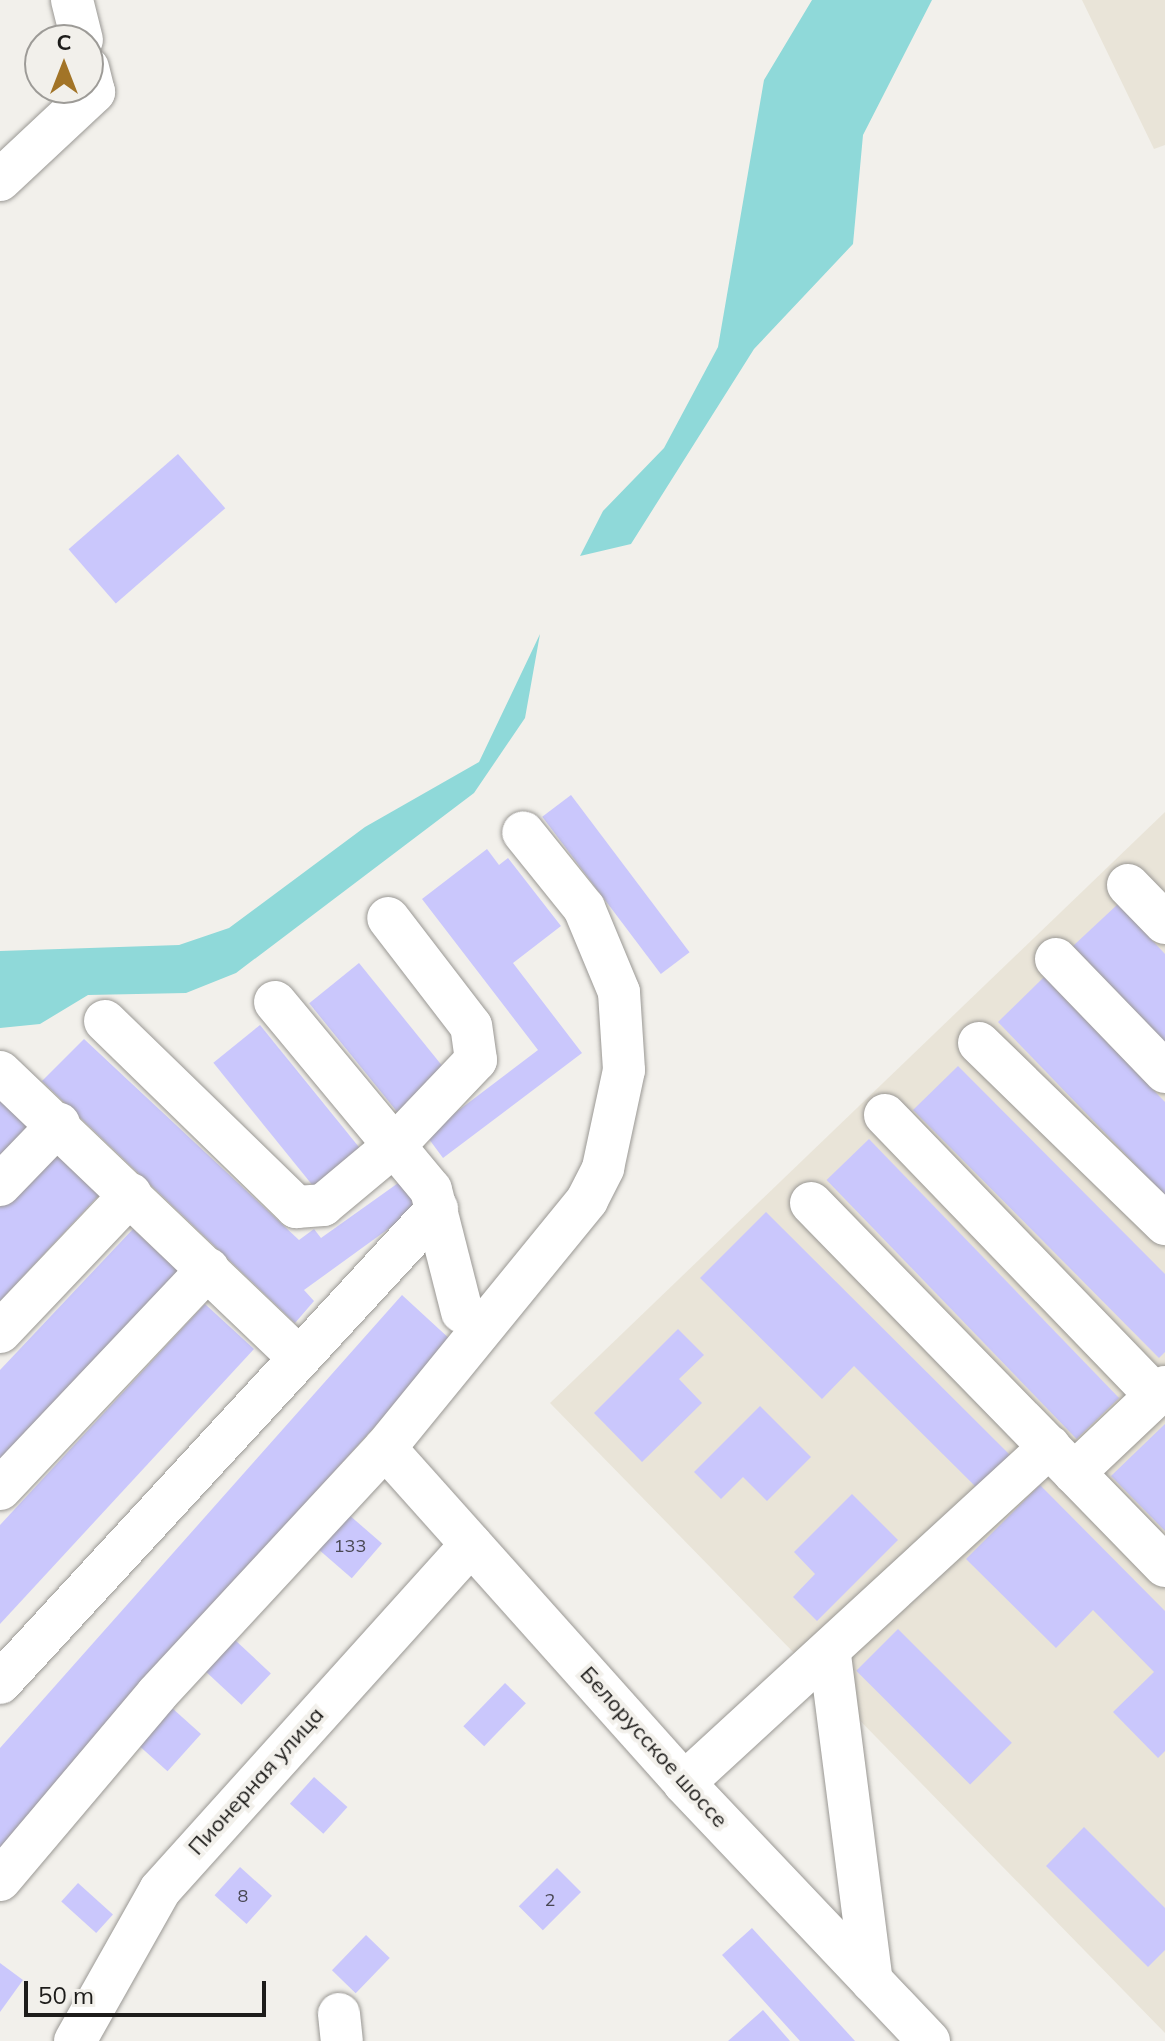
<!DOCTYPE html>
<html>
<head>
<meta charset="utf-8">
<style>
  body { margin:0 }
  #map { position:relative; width:1165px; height:2041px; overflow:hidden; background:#f2f0eb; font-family:Mulish,sans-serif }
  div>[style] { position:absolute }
  .built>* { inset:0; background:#e9e4d8 }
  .water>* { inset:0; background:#8fd9d9 }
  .building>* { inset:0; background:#cac7fc; transform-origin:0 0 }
  .roads { filter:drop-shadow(0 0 2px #9a9894) drop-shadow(0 0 2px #9a9894) }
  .minor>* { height:42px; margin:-21px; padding:0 21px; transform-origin:21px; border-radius:21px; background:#fff }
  span { translate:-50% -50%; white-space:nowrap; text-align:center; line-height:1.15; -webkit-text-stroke:8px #f2f0eb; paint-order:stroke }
  .number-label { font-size:18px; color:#484752 }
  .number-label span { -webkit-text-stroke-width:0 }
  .street-label { font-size:22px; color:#1d1c1a }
  .north { position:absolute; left:24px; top:24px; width:80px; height:80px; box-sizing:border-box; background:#f2f0eb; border:2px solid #9d9b97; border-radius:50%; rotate:0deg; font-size:22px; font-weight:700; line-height:32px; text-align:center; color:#1d1c1a }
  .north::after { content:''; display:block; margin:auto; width:28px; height:36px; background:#a27427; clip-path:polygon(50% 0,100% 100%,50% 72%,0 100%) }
  .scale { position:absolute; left:24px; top:1981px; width:242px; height:36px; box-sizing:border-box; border:4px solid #1d1c1a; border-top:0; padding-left:10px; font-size:24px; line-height:28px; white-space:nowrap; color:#1d1c1a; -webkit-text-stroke:6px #f2f0eb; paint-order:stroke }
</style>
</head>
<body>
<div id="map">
  <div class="built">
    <i style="clip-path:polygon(1082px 0,1165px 0,1165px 145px,1154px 149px)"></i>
    <i style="clip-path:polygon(1165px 812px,1165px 2033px,550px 1403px)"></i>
  </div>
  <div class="water">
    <i style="clip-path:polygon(812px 0,932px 0,863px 135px,853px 244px,754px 349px,631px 544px,580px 556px,603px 511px,664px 448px,718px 347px,764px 80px)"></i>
    <i style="clip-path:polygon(540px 634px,525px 718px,474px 793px,236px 973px,186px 993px,88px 995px,40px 1024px,0 1028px,0 951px,179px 945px,229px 928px,365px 827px,479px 762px)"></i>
  </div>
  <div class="building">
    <i style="left:178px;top:454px;width:72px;height:145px;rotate:49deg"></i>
    <i style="left:571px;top:795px;width:197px;height:36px;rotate:53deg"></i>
    <i style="clip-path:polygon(487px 849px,499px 865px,508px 858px,561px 926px,513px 963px,582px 1053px,443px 1158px,426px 1135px,538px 1050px,422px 899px)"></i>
    <i style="clip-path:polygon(1118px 904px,1165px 954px,1165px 1043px,1073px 946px)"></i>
    <i style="left:359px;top:963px;width:143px;height:64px;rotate:51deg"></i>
    <i style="clip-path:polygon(1044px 977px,1165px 1102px,1165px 1195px,998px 1022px)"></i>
    <i style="left:260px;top:1025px;width:161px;height:60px;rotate:51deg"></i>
    <i style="clip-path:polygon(84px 1039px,299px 1240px,314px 1229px,321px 1238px,401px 1181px,420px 1206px,304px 1290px,314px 1301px,295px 1323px,42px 1081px)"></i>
    <i style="clip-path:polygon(958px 1066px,1165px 1274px,1165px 1352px,1159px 1358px,913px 1110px)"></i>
    <i style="clip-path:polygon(0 1093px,37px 1130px,0 1167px)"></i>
    <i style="left:869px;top:1139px;width:360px;height:59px;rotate:46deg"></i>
    <i style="clip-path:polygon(53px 1150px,100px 1194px,0 1301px,0 1207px)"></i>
    <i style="clip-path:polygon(766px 1212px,1011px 1456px,978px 1489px,854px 1366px,822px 1399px,700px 1278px)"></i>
    <i style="clip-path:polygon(133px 1229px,180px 1273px,0 1464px,0 1370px)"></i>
    <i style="clip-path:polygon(402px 1295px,452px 1341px,108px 1722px,0 1860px,0 1748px)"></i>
    <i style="clip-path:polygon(205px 1304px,254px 1349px,0 1624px,0 1525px)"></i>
    <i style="clip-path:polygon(678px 1329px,704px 1355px,679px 1379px,702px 1403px,642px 1462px,594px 1413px)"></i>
    <i style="clip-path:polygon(760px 1406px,811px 1457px,767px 1501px,743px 1477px,721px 1499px,694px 1472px)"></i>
    <i style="clip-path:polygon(1165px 1424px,1165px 1531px,1111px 1476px)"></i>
    <i style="clip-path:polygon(1040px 1485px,1165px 1611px,1165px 1751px,1158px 1758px,1113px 1712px,1154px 1672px,1093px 1610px,1056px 1648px,966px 1559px)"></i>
    <i style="clip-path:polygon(852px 1494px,898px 1540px,817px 1621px,793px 1597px,815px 1574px,794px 1552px)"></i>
    <i style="left:348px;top:1514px;width:45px;height:46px;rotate:41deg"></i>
    <i style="left:898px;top:1629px;width:161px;height:59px;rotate:45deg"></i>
    <i style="left:235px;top:1640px;width:49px;height:43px;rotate:43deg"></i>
    <i style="left:505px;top:1683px;width:29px;height:60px;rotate:44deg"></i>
    <i style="left:172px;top:1708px;width:39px;height:50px;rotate:42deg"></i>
    <i style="left:314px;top:1777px;width:45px;height:36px;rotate:42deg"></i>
    <i style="clip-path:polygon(1084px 1827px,1165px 1908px,1165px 1950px,1148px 1967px,1046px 1866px)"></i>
    <i style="left:240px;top:1867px;width:43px;height:38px;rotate:42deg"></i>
    <i style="left:557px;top:1868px;width:34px;height:54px;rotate:45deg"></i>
    <i style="left:78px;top:1883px;width:47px;height:25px;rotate:42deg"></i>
    <i style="clip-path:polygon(752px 1928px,855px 2041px,800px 2041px,722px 1955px)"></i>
    <i style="left:366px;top:1935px;width:33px;height:49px;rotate:44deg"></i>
    <i style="clip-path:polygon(0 1963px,23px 1980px,0 2012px)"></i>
    <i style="clip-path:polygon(763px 2010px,790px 2041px,728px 2041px)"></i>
  </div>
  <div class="roads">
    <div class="minor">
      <i style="left:72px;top:0;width:41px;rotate:76deg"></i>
      <i style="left:0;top:180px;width:129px;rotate:-43.1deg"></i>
      <i style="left:94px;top:92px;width:25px;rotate:-104deg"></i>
      <i style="left:1128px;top:885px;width:53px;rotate:45.8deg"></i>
      <i style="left:1056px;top:959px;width:157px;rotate:46deg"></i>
      <i style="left:275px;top:1002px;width:244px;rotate:50.3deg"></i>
      <i style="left:431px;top:1190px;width:126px;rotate:75.7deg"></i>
      <i style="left:105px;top:1021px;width:267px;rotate:44.2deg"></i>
      <i style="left:296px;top:1207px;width:27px;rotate:-4deg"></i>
      <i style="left:323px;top:1205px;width:95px;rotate:-39.9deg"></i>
      <i style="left:396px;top:1144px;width:116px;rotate:-46.4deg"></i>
      <i style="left:476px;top:1060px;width:34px;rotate:-98deg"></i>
      <i style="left:471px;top:1026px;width:136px;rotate:-127.5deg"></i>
      <i style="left:979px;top:1043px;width:260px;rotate:44.2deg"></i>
      <i style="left:0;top:1072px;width:414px;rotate:43.7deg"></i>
      <i style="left:885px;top:1115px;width:390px;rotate:46deg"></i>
      <i style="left:0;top:1185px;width:85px;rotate:-46deg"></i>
      <i style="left:811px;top:1203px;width:507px;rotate:45.72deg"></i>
      <i style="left:0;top:1332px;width:190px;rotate:-46.5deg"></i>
      <i style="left:385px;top:1448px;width:449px;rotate:48.2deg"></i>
      <i style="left:684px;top:1783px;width:356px;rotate:46.5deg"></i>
      <i style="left:1074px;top:1473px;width:125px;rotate:-43.4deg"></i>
      <i style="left:0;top:1489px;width:303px;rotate:-46.6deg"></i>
      <i style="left:830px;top:1655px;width:329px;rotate:82.7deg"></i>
      <i style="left:0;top:1683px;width:645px;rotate:-47.33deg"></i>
      <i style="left:684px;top:1783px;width:497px;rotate:-42.6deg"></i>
      <i style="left:0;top:1880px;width:243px;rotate:-49.8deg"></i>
      <i style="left:157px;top:1694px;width:335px;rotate:-47.2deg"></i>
      <i style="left:385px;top:1448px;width:320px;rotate:-50.8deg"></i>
      <i style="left:587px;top:1200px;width:36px;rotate:-63deg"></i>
      <i style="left:603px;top:1168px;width:100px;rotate:-77.9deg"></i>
      <i style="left:624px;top:1070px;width:78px;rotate:-93.7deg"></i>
      <i style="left:619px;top:992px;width:91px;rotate:-112.6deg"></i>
      <i style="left:584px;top:908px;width:97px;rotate:-128.8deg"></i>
      <i style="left:339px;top:2014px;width:27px;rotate:84deg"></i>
      <i style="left:75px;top:2041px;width:173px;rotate:-60.6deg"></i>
      <i style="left:160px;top:1890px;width:465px;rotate:-48deg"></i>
    </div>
  </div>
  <div class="number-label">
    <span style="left:350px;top:1546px">133</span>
    <span style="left:243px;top:1896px">8</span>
    <span style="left:550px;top:1900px">2</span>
  </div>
  <div class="street-label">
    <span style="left:654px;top:1747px;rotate:48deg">Белорусское шоссе</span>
    <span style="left:256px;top:1781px;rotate:-48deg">Пионерная улица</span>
  </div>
  <div class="north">С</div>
  <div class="scale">50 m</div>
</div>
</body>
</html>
